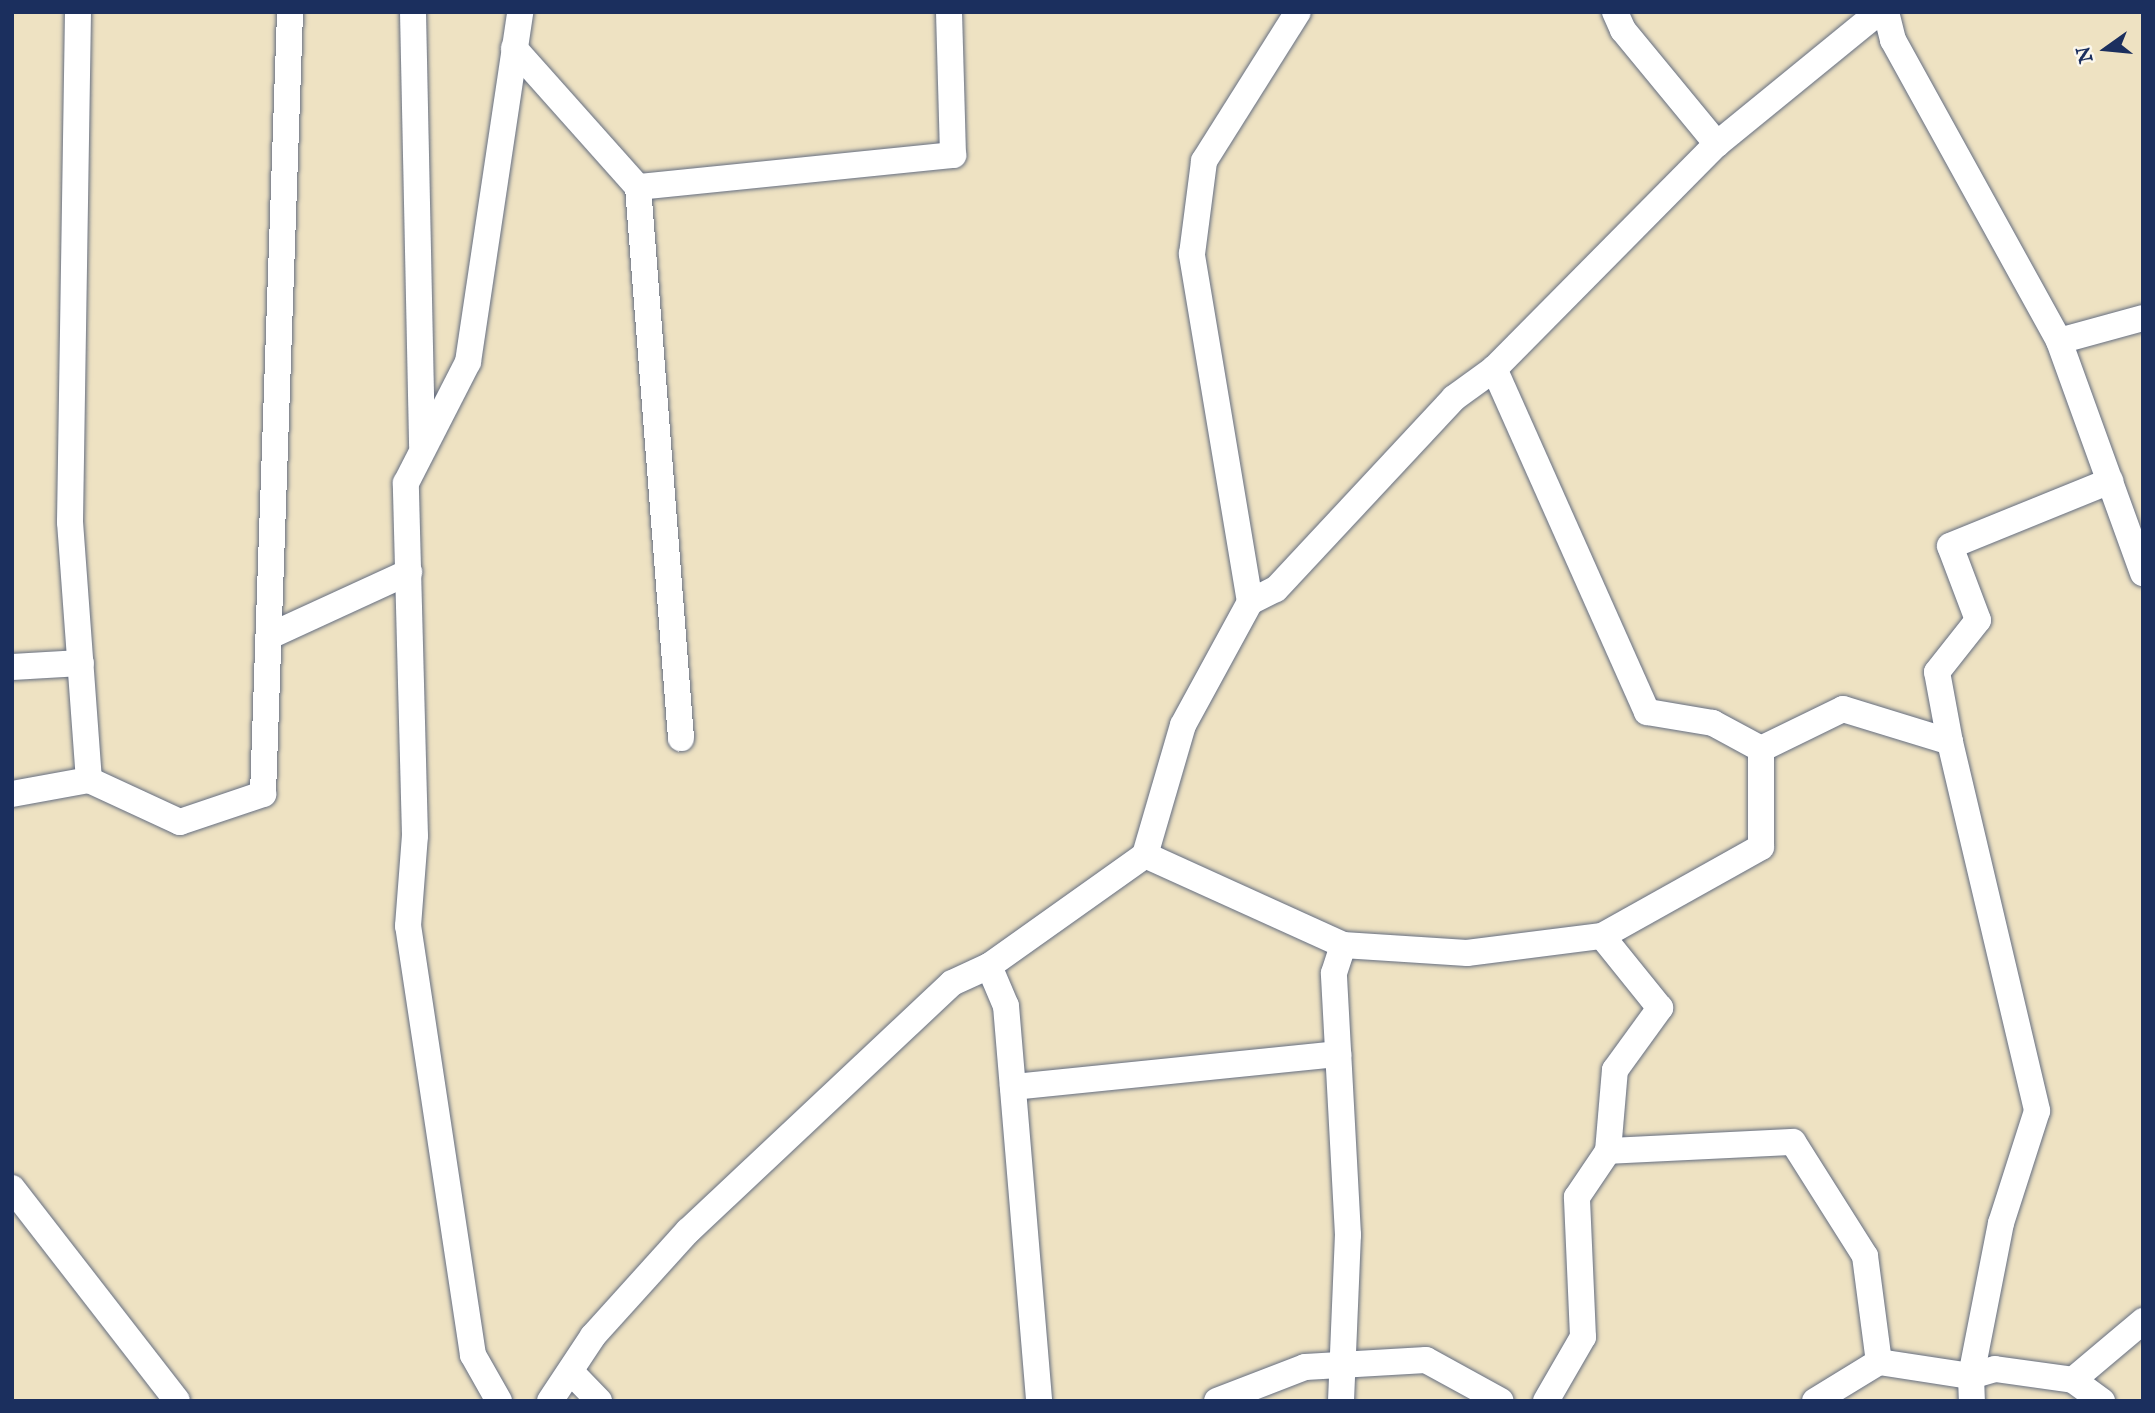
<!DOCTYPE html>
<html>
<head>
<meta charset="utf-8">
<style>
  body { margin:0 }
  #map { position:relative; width:2155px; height:1413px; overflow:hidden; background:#eee2c2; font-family:"IM FELL English",serif }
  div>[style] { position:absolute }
  .roads { filter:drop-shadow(0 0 2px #656e81) drop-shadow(0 0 2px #656e81) }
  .street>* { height:26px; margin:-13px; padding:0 13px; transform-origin:13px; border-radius:13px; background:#fff }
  span { translate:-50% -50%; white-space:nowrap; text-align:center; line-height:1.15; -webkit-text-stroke:5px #fbf7ec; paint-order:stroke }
  .frame { position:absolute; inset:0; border:14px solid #1b2f5e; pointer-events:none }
  .north { position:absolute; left:2071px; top:14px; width:70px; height:70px; -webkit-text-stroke:5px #fbf7ec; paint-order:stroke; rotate:255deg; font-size:19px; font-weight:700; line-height:28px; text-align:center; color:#1b2f5e }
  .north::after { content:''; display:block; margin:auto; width:24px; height:32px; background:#1b2f5e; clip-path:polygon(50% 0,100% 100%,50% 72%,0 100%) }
</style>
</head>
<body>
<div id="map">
  <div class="roads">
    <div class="street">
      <i style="left:78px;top:12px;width:510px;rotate:90.9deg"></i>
      <i style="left:70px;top:522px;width:259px;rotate:85.8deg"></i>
      <i style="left:413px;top:12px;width:434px;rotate:88.8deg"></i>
      <i style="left:1615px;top:12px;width:20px;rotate:66deg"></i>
      <i style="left:1623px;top:30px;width:148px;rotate:50.5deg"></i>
      <i style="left:1886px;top:12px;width:29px;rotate:76deg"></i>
      <i style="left:1893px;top:40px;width:344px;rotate:61.1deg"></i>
      <i style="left:2059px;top:341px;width:247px;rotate:70.1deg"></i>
      <i style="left:514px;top:48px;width:186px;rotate:48.3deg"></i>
      <i style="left:638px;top:187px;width:553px;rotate:85.54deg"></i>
      <i style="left:638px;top:187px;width:317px;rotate:-5.8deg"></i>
      <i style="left:953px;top:155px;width:143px;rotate:-91.6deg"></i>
      <i style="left:2059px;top:341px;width:87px;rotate:-15.3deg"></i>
      <i style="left:1250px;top:602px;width:353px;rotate:-99.5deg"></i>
      <i style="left:1192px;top:254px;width:94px;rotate:-82.6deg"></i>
      <i style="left:1204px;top:161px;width:176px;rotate:-57.8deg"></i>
      <i style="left:272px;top:635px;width:151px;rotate:-24.7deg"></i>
      <i style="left:12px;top:667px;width:69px;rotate:-3.3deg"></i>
      <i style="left:1950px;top:742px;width:71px;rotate:-100.5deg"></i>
      <i style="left:1937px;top:672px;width:66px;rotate:-51.7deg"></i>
      <i style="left:1978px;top:620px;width:79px;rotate:-110.7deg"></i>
      <i style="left:1950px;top:546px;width:173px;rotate:-22.1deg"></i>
      <i style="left:1761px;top:749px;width:91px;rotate:-26deg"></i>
      <i style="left:1843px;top:709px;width:112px;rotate:17.1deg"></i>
      <i style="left:1950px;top:742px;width:379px;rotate:76.7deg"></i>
      <i style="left:2037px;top:1111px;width:118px;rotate:107.8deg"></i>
      <i style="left:2001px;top:1223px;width:156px;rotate:101.1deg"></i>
      <i style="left:1971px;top:1376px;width:25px;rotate:88deg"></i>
      <i style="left:12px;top:794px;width:78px;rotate:-10.3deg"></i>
      <i style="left:89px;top:780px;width:100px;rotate:24.8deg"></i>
      <i style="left:180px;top:822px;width:88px;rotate:-18.6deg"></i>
      <i style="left:263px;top:794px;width:782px;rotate:-88.02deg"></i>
      <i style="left:1145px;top:855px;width:217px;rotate:24.4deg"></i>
      <i style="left:1343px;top:945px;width:124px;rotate:3.7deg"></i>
      <i style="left:1467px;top:953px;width:136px;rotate:-7.2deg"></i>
      <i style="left:1602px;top:936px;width:182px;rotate:-29.2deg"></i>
      <i style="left:1761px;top:847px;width:98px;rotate:-90deg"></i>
      <i style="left:1761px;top:749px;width:55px;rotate:-151.6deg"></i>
      <i style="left:1713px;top:723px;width:67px;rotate:-170.5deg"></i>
      <i style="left:1647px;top:712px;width:376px;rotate:-114deg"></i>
      <i style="left:989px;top:966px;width:43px;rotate:67deg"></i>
      <i style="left:1006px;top:1006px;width:396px;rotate:85.2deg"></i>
      <i style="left:1013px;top:1087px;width:327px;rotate:-5.8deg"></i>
      <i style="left:1608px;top:1151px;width:185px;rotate:-2.8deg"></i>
      <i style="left:1793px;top:1142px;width:135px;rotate:57.7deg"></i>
      <i style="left:1865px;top:1256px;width:107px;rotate:82.5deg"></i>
      <i style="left:12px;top:1188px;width:269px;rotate:52.2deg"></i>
      <i style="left:572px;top:1373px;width:39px;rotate:46deg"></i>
      <i style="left:2073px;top:1380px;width:92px;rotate:-40.1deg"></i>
      <i style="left:499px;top:1401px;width:53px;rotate:-119.5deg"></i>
      <i style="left:473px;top:1355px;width:434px;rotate:-98.6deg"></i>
      <i style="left:408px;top:926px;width:90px;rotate:-85.6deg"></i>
      <i style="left:415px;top:836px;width:353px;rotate:-91.5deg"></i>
      <i style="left:406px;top:483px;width:136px;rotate:-62.9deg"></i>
      <i style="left:468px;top:362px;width:354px;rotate:-81.5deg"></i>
      <i style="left:550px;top:1401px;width:78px;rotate:-56.5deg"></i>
      <i style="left:593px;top:1336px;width:142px;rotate:-47.9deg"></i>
      <i style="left:688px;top:1231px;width:362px;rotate:-43.2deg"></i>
      <i style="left:952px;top:983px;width:41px;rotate:-24.7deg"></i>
      <i style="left:989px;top:966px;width:191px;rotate:-35.4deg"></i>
      <i style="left:1145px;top:855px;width:135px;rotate:-73.7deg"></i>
      <i style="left:1183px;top:725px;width:140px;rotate:-61.4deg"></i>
      <i style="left:1250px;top:602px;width:29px;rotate:-27deg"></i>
      <i style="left:1276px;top:589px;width:261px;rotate:-47deg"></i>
      <i style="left:1454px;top:398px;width:49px;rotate:-35.9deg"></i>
      <i style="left:1494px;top:369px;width:317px;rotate:-45.3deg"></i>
      <i style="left:1717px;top:144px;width:209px;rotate:-39.2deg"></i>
      <i style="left:1217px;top:1401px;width:94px;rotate:-21.1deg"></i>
      <i style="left:1305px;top:1367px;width:121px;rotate:-3.3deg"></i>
      <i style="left:1426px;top:1360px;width:85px;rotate:28.7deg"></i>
      <i style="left:1341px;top:1401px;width:166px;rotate:-87.6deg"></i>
      <i style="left:1348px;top:1235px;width:262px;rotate:-93.1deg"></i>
      <i style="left:1334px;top:973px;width:29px;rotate:-72deg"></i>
      <i style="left:1546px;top:1401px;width:74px;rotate:-60deg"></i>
      <i style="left:1583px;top:1337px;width:140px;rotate:-92.5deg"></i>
      <i style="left:1577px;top:1197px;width:55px;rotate:-56deg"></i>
      <i style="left:1608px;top:1151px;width:81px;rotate:-85.1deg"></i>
      <i style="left:1615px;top:1070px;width:77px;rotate:-54deg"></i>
      <i style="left:1660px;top:1008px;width:92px;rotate:-128.9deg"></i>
      <i style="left:1815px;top:1401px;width:75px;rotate:-31.4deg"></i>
      <i style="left:1879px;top:1362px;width:93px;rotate:8.7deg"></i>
      <i style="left:1971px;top:1376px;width:25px;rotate:-16deg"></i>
      <i style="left:1995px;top:1369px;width:79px;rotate:8deg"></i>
      <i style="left:2073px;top:1380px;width:36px;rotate:36deg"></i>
    </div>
  </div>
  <div class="frame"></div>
  <div class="north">N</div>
</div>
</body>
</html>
